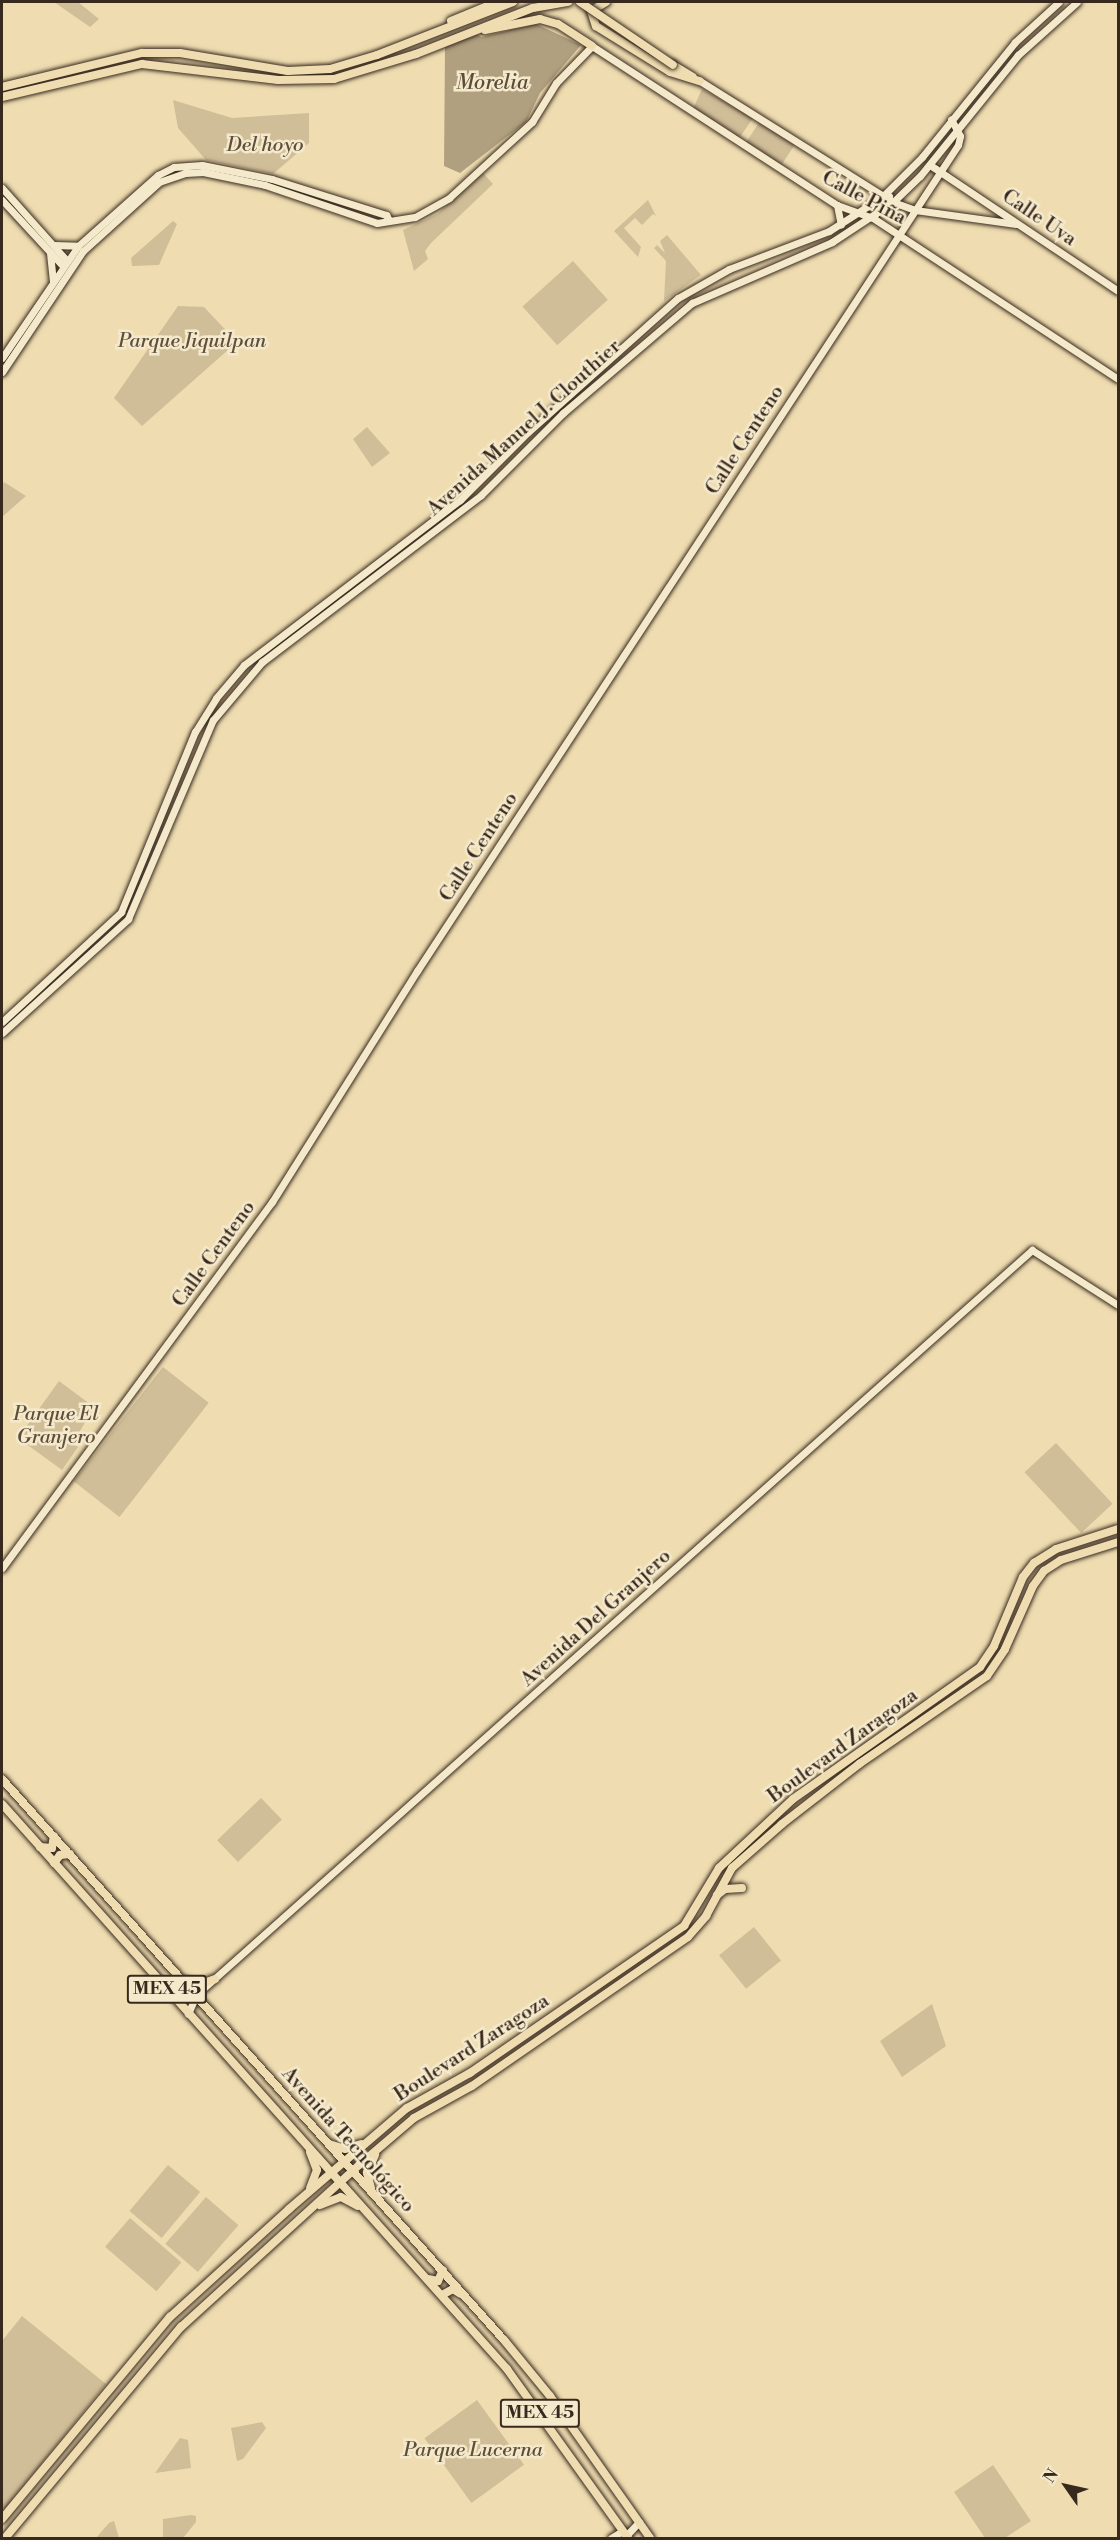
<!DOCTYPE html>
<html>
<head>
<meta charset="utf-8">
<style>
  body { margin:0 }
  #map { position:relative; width:1120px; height:2540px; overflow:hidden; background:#efddb1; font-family:"Libre Bodoni",serif }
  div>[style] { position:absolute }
  .green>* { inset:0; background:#d0be98; transform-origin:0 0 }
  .water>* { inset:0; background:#b1a07f }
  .roads { filter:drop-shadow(0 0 2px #38291e) drop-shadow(0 0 2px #38291e) }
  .secondary>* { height:7px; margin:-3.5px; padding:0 3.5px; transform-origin:3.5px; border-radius:3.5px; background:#f5e9cc }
  .primary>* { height:8px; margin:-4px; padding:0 4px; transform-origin:4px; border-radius:4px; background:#efddb1 }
  .bridges { filter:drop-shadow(0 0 2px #38291e) drop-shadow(0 0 2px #38291e) }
  .primary-bridge>* { height:8px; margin:-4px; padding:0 4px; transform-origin:4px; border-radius:4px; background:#efddb1 }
  span { translate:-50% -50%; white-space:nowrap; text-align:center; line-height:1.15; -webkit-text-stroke:5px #f5e9cc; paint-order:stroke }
  .shield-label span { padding:2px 4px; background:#f5e9cc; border:2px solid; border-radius:4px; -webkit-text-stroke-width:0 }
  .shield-label { font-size:18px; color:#38291e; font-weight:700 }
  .park-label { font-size:20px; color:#5e4e3c; font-style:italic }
  .street-label { font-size:20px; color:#38291e }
  .water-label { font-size:21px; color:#5c4d3b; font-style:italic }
  .frame { position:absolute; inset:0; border:3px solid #38291e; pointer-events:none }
  .north { position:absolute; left:1036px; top:2456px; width:60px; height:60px; -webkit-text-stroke:4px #f5e9cc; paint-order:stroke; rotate:304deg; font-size:16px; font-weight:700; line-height:24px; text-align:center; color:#38291e }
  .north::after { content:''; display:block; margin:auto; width:21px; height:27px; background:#38291e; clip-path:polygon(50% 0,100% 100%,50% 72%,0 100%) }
</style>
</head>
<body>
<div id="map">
  <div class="green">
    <i style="clip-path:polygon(54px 2px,78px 2px,99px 19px,90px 27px)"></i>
    <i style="clip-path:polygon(702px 89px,753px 118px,738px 140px,693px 109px)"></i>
    <i style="clip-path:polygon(173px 100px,232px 118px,309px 113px,309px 143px,273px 174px,206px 160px,178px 128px)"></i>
    <i style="left:760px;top:121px;width:42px;height:27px;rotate:33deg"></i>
    <i style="clip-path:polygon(483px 173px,493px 184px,431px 243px,425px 251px,428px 259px,414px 271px,403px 230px,437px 214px)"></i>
    <i style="clip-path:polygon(648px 200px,656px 216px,653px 214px,642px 225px,635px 218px,624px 228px,641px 247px,638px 257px,614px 231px)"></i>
    <i style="clip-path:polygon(173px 221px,177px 224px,159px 265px,132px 266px,131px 258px)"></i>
    <i style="clip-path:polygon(667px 235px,701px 275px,664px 301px,666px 261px,654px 248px,657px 245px,665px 253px,660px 241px)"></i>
    <i style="left:573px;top:261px;width:52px;height:68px;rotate:48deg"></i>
    <i style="clip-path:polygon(178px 306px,204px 307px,237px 342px,142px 426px,114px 398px)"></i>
    <i style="clip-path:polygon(367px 427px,390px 453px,372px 467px,353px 439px)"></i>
    <i style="clip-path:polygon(4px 482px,26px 496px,2px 517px,2px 487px)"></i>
    <i style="left:163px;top:1367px;width:58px;height:145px;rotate:38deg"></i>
    <i style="clip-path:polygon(59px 1381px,94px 1407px,73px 1443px,78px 1447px,62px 1470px,18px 1438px)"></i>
    <i style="left:1056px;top:1443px;width:83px;height:43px;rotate:47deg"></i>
    <i style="left:261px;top:1798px;width:30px;height:61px;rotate:46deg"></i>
    <i style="left:754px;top:1927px;width:43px;height:45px;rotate:51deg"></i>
    <i style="clip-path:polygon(932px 2004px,946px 2046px,902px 2077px,880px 2041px)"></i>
    <i style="left:168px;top:2165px;width:42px;height:60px;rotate:40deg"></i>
    <i style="left:206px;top:2197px;width:43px;height:62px;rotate:41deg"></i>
    <i style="left:130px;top:2218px;width:68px;height:38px;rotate:41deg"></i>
    <i style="clip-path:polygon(22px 2316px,106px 2384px,2px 2512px,2px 2341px)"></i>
    <i style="left:477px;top:2400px;width:80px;height:65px;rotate:54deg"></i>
    <i style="clip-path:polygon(262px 2422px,266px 2428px,243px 2459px,237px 2461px,231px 2428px)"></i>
    <i style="clip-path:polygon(180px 2438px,188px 2440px,191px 2468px,155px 2473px)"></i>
    <i style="clip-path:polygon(993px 2465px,1031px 2521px,1005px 2538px,985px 2538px,954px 2492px)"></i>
    <i style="clip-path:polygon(191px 2515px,196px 2516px,196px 2522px,183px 2538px,163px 2538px,163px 2519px)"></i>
    <i style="clip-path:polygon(114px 2521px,119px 2538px,96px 2538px,109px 2523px)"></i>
  </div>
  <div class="water">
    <i style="clip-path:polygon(536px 24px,581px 45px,540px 93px,526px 122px,460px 173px,444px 166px,445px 47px,475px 33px,481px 37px)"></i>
  </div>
  <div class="roads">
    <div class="secondary">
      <i style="left:700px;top:81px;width:228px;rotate:32.1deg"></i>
      <i style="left:893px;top:202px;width:23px;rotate:20deg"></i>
      <i style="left:915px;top:210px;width:102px;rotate:7.9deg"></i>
      <i style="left:930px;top:165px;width:226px;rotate:33.8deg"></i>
      <i style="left:2px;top:188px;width:98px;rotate:48.3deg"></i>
      <i style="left:2px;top:200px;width:90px;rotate:47.3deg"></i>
      <i style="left:837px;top:205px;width:20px;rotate:79deg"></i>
      <i style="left:874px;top:216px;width:25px;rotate:-53deg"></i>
      <i style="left:54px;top:245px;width:24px;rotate:2deg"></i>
      <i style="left:50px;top:253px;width:28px;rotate:84deg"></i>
      <i style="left:2px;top:358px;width:135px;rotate:-55.8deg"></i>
      <i style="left:78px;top:246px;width:107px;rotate:-41.6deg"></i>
      <i style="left:158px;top:175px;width:18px;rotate:-27deg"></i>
      <i style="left:174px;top:167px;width:28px;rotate:-4deg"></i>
      <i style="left:202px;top:165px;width:71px;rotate:11.3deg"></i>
      <i style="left:272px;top:179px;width:120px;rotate:17.5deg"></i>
      <i style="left:386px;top:215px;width:6px;rotate:59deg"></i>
      <i style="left:2px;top:372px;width:146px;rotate:-56.2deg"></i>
      <i style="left:83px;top:251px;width:103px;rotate:-42.2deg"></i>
      <i style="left:159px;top:182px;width:28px;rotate:-19deg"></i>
      <i style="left:185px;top:173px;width:18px;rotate:-3deg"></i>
      <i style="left:203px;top:172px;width:63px;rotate:11.8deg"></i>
      <i style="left:265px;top:185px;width:118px;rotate:18.7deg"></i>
      <i style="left:377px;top:223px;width:38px;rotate:-9deg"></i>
      <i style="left:415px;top:217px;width:39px;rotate:-29deg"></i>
      <i style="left:449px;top:198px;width:113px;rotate:-42.5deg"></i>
      <i style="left:532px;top:122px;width:46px;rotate:-58.4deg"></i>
      <i style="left:556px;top:83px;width:52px;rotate:-45.8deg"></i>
      <i style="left:592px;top:46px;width:292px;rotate:33deg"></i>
      <i style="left:837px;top:205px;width:38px;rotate:20deg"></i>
      <i style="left:873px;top:218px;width:293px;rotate:33.3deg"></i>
      <i style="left:2px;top:1022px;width:162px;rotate:-42.7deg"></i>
      <i style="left:121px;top:912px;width:195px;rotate:-67.7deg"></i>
      <i style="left:195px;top:732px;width:40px;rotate:-58deg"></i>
      <i style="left:216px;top:698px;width:43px;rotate:-49.7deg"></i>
      <i style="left:244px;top:665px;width:272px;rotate:-37.4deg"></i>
      <i style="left:460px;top:500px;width:96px;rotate:-45deg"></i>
      <i style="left:528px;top:432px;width:201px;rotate:-41.8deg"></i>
      <i style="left:678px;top:298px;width:59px;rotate:-29.6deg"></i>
      <i style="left:729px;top:269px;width:107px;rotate:-20.8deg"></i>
      <i style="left:829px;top:231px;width:63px;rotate:-32.7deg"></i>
      <i style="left:882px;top:197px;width:57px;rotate:-45deg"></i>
      <i style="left:922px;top:157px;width:148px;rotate:-51deg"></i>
      <i style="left:1015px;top:42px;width:59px;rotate:-42.3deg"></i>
      <i style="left:2px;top:1033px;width:170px;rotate:-42.1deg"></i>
      <i style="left:128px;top:919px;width:216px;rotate:-66.9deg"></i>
      <i style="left:213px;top:720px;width:76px;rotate:-49.8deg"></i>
      <i style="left:262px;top:662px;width:275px;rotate:-37.3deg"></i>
      <i style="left:481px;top:495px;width:116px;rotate:-45deg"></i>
      <i style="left:563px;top:413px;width:170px;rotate:-40.5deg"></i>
      <i style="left:692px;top:303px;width:153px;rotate:-23.5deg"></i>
      <i style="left:832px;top:242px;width:73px;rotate:-33.3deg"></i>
      <i style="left:893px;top:202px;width:37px;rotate:-44deg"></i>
      <i style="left:920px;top:176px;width:156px;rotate:-51deg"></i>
      <i style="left:1018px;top:55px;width:79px;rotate:-41.9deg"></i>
      <i style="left:2px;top:1568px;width:455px;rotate:-53.6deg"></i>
      <i style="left:272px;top:1202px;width:273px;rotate:-57.9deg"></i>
      <i style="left:417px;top:971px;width:987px;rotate:-56.78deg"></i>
      <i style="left:958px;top:145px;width:9px;rotate:-77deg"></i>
      <i style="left:960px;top:136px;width:19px;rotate:-118deg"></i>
      <i style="left:188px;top:2014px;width:21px;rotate:-67deg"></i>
      <i style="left:196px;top:1995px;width:1120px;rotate:-41.71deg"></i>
      <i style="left:1032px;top:1250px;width:102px;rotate:32.6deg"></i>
      <i style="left:611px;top:2538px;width:13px;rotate:-32deg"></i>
      <i style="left:624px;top:2538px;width:22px;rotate:-47deg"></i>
    </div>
    <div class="primary">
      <i style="left:606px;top:2px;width:17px;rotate:149deg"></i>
      <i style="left:591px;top:11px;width:16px;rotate:72deg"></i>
      <i style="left:596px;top:26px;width:87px;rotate:31.9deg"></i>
      <i style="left:670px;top:72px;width:31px;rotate:17deg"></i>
      <i style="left:451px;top:21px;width:50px;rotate:-22.4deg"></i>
      <i style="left:485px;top:30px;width:56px;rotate:-11.3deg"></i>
      <i style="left:540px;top:19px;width:19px;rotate:16deg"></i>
      <i style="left:558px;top:24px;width:40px;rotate:32.9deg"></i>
      <i style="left:673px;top:65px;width:23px;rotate:31deg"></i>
      <i style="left:2px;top:87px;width:144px;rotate:-13.7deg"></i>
      <i style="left:142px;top:53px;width:38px"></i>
      <i style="left:180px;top:53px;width:109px;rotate:9.5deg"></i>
      <i style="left:288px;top:71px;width:42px;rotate:-2.7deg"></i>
      <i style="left:330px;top:69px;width:49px;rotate:-16.6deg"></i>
      <i style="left:377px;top:55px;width:146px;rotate:-21.3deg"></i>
      <i style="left:2px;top:97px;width:144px;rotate:-13.3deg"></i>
      <i style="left:142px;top:64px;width:137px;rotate:6.7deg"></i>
      <i style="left:278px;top:80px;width:56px;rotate:-1deg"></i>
      <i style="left:334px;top:79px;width:86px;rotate:-17deg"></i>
      <i style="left:416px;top:54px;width:126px;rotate:-21.5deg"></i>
      <i style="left:533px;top:8px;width:36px;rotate:-10deg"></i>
      <i style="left:2px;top:1779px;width:753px;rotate:48.18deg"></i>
      <i style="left:504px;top:2340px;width:72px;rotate:50.6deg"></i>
      <i style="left:550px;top:2396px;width:174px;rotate:54.8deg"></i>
      <i style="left:2px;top:1804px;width:758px;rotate:48.21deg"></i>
      <i style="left:507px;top:2369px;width:208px;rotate:54.4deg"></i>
      <i style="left:40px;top:1847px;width:12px;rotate:5deg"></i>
      <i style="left:52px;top:1848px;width:12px;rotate:-81deg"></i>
      <i style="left:54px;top:1863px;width:10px;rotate:-53deg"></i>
      <i style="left:60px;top:1855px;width:10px;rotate:-6deg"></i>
      <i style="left:717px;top:1895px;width:10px;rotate:-37deg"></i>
      <i style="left:725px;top:1889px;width:17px;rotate:-3deg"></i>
      <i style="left:185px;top:1981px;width:14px;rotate:17deg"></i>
      <i style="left:198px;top:1985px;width:18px;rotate:-19deg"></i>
      <i style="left:329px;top:2144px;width:17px;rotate:17deg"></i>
      <i style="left:345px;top:2149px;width:17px;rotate:-17deg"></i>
      <i style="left:310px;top:2152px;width:19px;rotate:69deg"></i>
      <i style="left:317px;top:2170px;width:19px;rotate:111deg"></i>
      <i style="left:371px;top:2188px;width:16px;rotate:-105deg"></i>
      <i style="left:367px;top:2173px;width:20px;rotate:-66deg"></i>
      <i style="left:320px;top:2205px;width:22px;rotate:-21deg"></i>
      <i style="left:341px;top:2197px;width:19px;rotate:28deg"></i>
      <i style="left:428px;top:2279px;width:10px;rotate:11deg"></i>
      <i style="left:438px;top:2281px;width:12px;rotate:-66deg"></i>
      <i style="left:442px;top:2295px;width:13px;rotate:-29deg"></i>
      <i style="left:453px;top:2289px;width:9px;rotate:32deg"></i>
      <i style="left:2px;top:2519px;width:263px;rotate:-50.3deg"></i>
      <i style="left:170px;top:2317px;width:161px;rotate:-42.2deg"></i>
      <i style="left:289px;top:2209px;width:155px;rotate:-40.6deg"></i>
      <i style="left:407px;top:2108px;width:72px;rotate:-29.1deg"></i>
      <i style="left:470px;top:2073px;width:260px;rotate:-34.5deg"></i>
      <i style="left:684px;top:1926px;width:68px;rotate:-58.9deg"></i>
      <i style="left:719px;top:1868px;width:101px;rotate:-43deg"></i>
      <i style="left:793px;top:1799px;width:229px;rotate:-35.2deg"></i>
      <i style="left:980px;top:1667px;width:25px;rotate:-56deg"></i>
      <i style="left:994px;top:1646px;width:75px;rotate:-67.2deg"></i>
      <i style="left:1023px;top:1577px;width:18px;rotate:-52deg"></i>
      <i style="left:1034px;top:1563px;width:26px;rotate:-32deg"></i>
      <i style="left:1056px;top:1549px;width:65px;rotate:-17.9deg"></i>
      <i style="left:5px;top:2538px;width:275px;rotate:-50.2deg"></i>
      <i style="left:181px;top:2327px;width:241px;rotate:-42.3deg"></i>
      <i style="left:359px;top:2165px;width:72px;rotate:-40.5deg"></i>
      <i style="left:414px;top:2118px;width:66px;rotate:-28.9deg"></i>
      <i style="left:472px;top:2086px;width:262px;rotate:-34.6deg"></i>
      <i style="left:688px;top:1937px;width:28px;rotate:-49deg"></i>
      <i style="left:706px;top:1916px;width:55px;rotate:-61.6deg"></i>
      <i style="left:732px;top:1868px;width:67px;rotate:-41.3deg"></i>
      <i style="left:782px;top:1824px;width:98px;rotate:-37.9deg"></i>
      <i style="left:859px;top:1764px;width:155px;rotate:-34.5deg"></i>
      <i style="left:987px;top:1676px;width:32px;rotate:-56deg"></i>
      <i style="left:1005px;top:1649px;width:69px;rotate:-66deg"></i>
      <i style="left:1033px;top:1586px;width:19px;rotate:-54deg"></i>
      <i style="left:1044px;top:1571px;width:20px;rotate:-33deg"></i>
      <i style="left:1061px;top:1560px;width:60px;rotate:-17.5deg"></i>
    </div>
  </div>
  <div class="bridges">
    <div class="primary-bridge">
      <i style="left:580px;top:2px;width:112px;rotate:34.1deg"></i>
    </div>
  </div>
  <div class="shield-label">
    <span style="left:167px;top:1989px">MEX 45</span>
    <span style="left:540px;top:2413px">MEX 45</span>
  </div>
  <div class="park-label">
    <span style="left:265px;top:145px">Del hoyo</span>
    <span style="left:192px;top:341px">Parque Jiquilpan</span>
    <span style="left:56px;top:1426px">Parque El<br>Granjero</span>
    <span style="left:473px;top:2450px">Parque Lucerna</span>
  </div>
  <div class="street-label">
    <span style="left:864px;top:198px;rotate:28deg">Calle Piña</span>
    <span style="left:1039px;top:218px;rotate:34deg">Calle Uva</span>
    <span style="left:524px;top:428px;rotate:-42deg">Avenida Manuel J. Clouthier</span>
    <span style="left:745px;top:440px;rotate:-57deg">Calle Centeno</span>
    <span style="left:479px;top:847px;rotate:-57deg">Calle Centeno</span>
    <span style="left:214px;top:1254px;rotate:-54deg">Calle Centeno</span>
    <span style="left:596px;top:1618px;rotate:-42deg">Avenida Del Granjero</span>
    <span style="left:843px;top:1746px;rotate:-36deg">Boulevard Zaragoza</span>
    <span style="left:472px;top:2048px;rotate:-33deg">Boulevard Zaragoza</span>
    <span style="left:348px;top:2140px;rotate:48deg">Avenida Tecnológico</span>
  </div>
  <div class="water-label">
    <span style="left:492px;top:83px">Morelia</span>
  </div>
  <div class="frame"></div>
  <div class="north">N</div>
</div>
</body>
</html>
